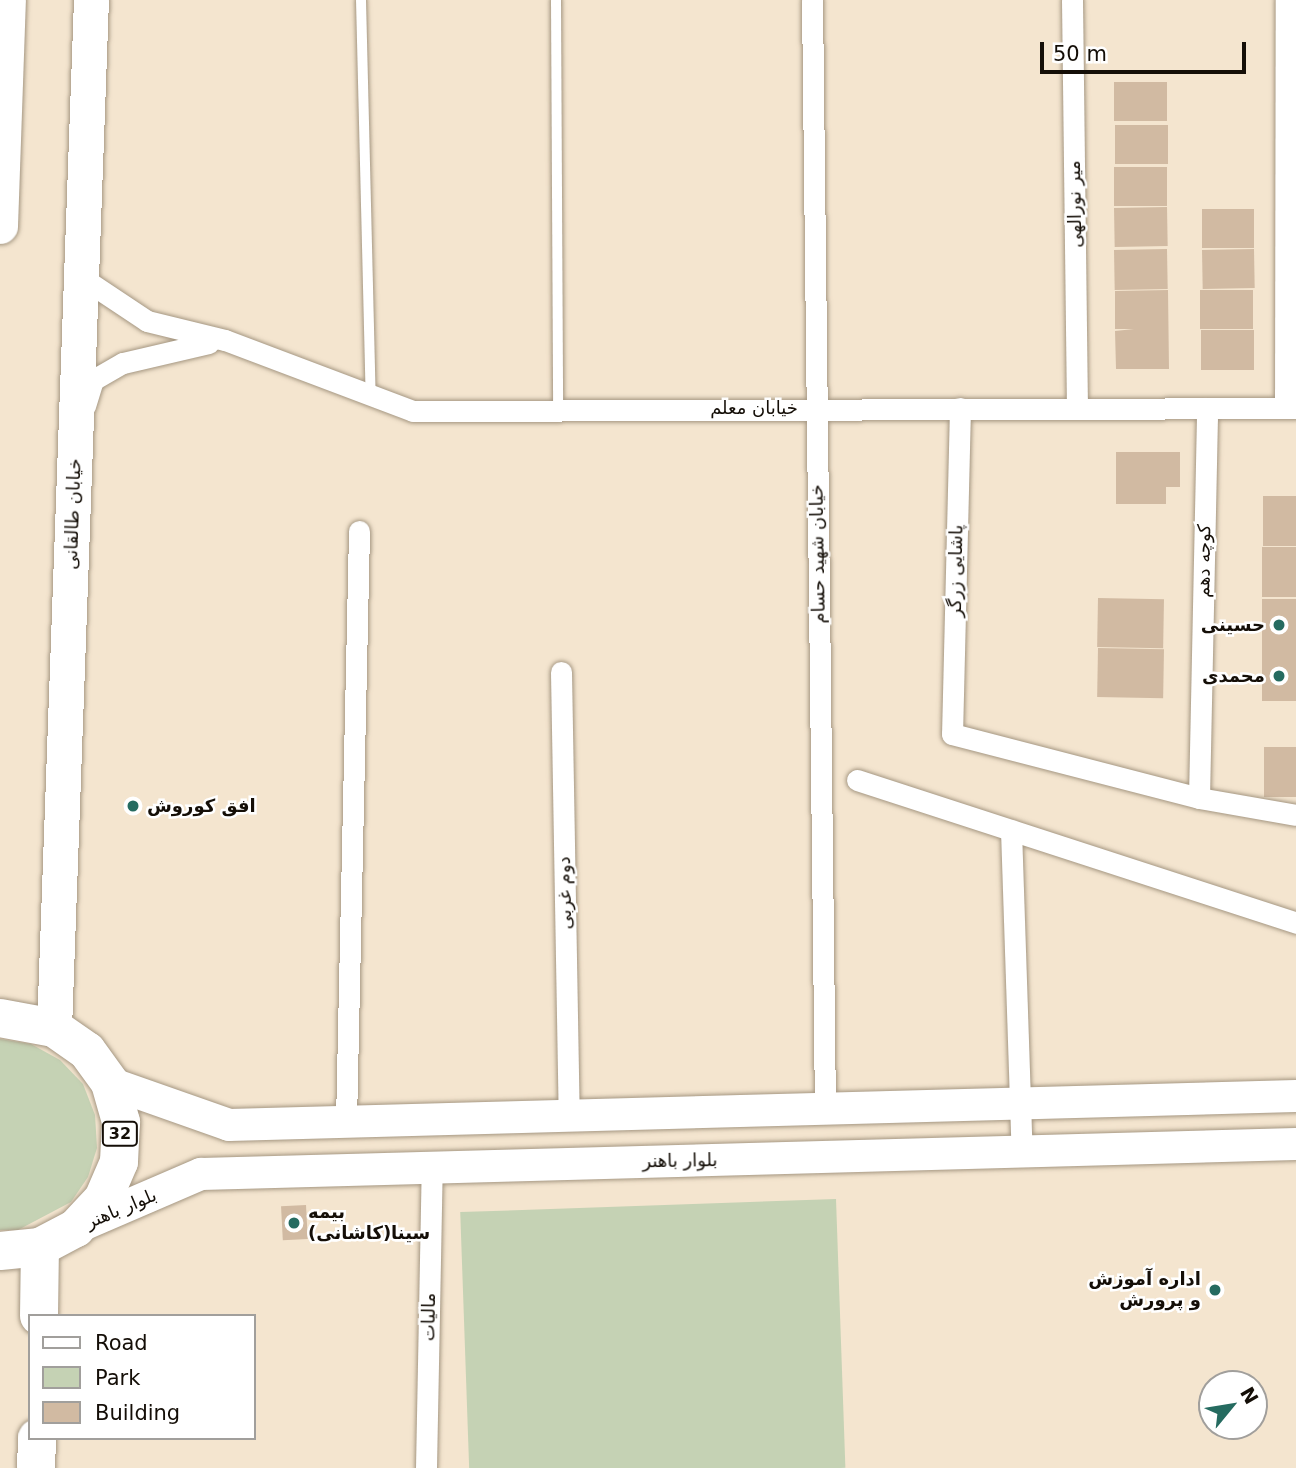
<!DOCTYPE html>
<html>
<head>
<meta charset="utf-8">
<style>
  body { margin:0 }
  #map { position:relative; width:1296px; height:1468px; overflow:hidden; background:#f4e5cf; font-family:"DejaVu Sans","Noto Naskh Arabic",sans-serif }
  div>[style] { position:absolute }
  .green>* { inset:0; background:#c5d2b4; transform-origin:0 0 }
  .building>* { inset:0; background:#d1baa2; transform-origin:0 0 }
  .roads { filter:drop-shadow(0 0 2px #a59782) drop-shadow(0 0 2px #a59782) }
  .lane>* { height:10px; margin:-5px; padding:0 5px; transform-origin:5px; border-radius:5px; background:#fff }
  .street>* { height:21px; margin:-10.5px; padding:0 10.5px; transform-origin:10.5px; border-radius:10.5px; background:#fff }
  .secondary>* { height:32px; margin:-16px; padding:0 16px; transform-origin:16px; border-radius:16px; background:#fff }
  .primary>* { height:35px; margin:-17.5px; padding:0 17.5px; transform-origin:17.5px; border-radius:17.5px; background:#fff }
  .highway>* { height:38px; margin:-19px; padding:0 19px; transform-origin:19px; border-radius:19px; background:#fff }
  .dots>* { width:19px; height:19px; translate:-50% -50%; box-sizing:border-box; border:4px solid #fff; border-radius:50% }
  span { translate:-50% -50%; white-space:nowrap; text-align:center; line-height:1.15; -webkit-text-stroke:5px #fff; paint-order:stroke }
  .shield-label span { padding:2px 5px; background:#fff; border:2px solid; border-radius:5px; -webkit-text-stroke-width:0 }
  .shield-label { font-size:16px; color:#140e07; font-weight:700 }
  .street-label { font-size:18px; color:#140e07 }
  .poi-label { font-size:18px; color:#140e07; font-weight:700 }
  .right { translate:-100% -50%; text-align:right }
  .left { translate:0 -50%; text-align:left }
  .legend { position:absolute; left:28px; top:1314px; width:228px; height:126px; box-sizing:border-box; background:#fff; border:2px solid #a19f9c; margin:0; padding:9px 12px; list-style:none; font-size:21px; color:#140e07 }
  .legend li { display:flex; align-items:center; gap:14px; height:35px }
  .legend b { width:35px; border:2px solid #a19f9c }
  .north { position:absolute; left:1198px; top:1370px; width:70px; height:70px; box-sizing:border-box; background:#fff; border:2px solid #a19f9c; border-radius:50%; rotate:60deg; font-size:19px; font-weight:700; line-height:28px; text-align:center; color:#140e07 }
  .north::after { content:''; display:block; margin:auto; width:24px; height:32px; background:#256b60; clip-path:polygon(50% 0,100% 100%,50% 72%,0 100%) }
  .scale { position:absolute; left:1040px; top:42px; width:206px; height:32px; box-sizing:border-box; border:4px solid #140e07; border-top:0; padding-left:9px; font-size:21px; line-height:24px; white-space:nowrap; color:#140e07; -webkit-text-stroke:5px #fff; paint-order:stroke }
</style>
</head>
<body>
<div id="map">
  <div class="green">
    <i style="clip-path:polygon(0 1039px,31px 1044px,60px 1060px,83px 1084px,95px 1115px,97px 1148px,88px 1177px,71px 1202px,18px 1230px,0 1230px)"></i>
    <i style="left:836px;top:1199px;width:269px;height:376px;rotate:88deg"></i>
  </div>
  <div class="building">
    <i style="left:1114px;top:82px;width:53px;height:39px"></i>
    <i style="left:1115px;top:125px;width:53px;height:39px"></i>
    <i style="left:1114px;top:167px;width:53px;height:39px"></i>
    <i style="left:1167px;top:207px;width:39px;height:53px;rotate:89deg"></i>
    <i style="left:1202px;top:209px;width:52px;height:39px"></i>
    <i style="left:1167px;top:249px;width:40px;height:53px;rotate:89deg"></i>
    <i style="left:1254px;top:249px;width:39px;height:52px;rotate:89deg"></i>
    <i style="clip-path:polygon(1168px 290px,1169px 369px,1116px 369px,1115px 331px,1134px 329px,1115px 329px,1115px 291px)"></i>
    <i style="left:1253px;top:290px;width:39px;height:53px;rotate:90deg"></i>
    <i style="left:1254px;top:330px;width:40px;height:53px;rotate:90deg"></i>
    <i style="clip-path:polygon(1116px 452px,1180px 452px,1180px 487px,1166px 487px,1166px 504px,1116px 504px)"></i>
    <i style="left:1263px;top:496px;width:33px;height:50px"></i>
    <i style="left:1296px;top:547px;width:50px;height:34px;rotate:90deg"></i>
    <i style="left:1098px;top:598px;width:66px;height:49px;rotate:1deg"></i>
    <i style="left:1262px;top:599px;width:34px;height:102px"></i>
    <i style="left:1098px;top:648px;width:66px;height:49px;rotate:1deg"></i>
    <i style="left:1264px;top:747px;width:32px;height:50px"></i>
    <i style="left:306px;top:1205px;width:34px;height:25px;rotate:87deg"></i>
  </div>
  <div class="roads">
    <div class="lane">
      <i style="left:361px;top:0;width:396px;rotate:88.6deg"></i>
      <i style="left:556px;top:0;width:410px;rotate:89.7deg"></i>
    </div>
    <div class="street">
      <i style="left:812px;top:0;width:1108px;rotate:89.33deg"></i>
      <i style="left:1072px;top:0;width:408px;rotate:89.3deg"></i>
      <i style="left:81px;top:277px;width:79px;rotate:33.7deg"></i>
      <i style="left:147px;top:321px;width:80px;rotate:13.7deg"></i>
      <i style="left:225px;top:340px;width:201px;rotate:20.7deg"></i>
      <i style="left:413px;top:411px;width:883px;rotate:-0.19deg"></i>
      <i style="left:85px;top:406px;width:27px;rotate:-73deg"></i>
      <i style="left:93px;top:380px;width:34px;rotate:-30deg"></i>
      <i style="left:123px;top:363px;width:88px;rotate:-13.1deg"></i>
      <i style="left:960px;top:408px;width:326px;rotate:91.4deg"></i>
      <i style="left:952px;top:734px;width:255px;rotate:14.5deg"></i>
      <i style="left:1199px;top:798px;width:98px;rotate:9.9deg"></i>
      <i style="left:1285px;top:408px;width:408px;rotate:-89.9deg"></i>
      <i style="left:561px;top:672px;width:443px;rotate:89deg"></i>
      <i style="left:857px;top:780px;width:462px;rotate:18deg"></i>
      <i style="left:1199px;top:798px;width:390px;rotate:-88.8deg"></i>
      <i style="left:1011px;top:830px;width:325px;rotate:88.1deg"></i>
      <i style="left:346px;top:1122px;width:591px;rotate:-88.74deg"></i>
      <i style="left:426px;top:1468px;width:301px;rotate:-88.9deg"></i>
    </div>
    <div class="secondary">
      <i style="left:110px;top:1083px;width:126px;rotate:19.4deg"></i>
      <i style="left:229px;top:1125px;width:1067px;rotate:-1.56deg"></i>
      <i style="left:80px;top:1226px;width:132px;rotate:-23.3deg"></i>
      <i style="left:201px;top:1174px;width:1095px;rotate:-1.57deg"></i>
    </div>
    <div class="primary">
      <i style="left:0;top:226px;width:226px;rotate:-88deg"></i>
      <i style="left:54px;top:1028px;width:1029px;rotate:-87.94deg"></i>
    </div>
    <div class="highway">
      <i style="left:0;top:1018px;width:55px;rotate:10.5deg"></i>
      <i style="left:54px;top:1028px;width:40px;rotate:34.9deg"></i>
      <i style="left:87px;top:1051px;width:39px;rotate:54deg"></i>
      <i style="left:110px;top:1083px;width:41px;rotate:74.2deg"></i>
      <i style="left:121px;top:1122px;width:40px;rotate:92.9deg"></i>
      <i style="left:119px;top:1162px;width:40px;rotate:113.4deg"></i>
      <i style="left:103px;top:1199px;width:40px;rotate:133deg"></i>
      <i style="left:76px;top:1228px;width:41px;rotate:152.2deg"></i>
      <i style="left:40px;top:1247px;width:40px;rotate:174.3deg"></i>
      <i style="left:39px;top:1316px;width:69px;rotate:-89.2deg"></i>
      <i style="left:36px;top:1468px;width:30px;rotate:-88deg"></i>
    </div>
  </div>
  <div class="dots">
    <i style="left:1279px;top:625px;background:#256b60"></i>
    <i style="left:1279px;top:676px;background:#256b60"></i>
    <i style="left:133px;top:806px;background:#256b60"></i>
    <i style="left:294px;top:1223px;background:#256b60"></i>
    <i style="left:1215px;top:1290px;background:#256b60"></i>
  </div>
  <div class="shield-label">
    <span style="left:120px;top:1134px">32</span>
  </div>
  <div class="street-label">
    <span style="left:1075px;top:204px;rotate:-91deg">میر نورالهی</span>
    <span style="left:754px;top:408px">خیابان معلم</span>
    <span style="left:73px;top:514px;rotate:-88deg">خیابان طالقانی</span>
    <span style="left:818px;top:554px;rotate:-91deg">خیابان شهید حسام</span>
    <span style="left:1204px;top:561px;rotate:-89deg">کوچه دهم</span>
    <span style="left:956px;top:571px;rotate:-89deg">پاشایی زرگر</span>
    <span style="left:565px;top:893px;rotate:-91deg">دوم غربی</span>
    <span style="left:680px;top:1161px;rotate:-1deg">بلوار باهنر</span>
    <span style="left:121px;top:1209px;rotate:-23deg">بلوار باهنر</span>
    <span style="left:429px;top:1317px;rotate:-89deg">مالیات</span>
  </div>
  <div class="poi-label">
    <span class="right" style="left:1265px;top:625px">حسینی</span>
    <span class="right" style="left:1265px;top:676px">محمدی</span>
    <span class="left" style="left:147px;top:806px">افق کوروش</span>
    <span class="left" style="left:308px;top:1223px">بیمه<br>سینا(کاشانی)</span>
    <span class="right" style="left:1201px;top:1290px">اداره آموزش<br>و پرورش</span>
  </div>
  <ul class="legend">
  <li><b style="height:9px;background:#fff"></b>Road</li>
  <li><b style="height:19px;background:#c5d2b4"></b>Park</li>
  <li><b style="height:19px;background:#d1baa2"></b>Building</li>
  </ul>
  <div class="north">N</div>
  <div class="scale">50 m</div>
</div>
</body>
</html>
